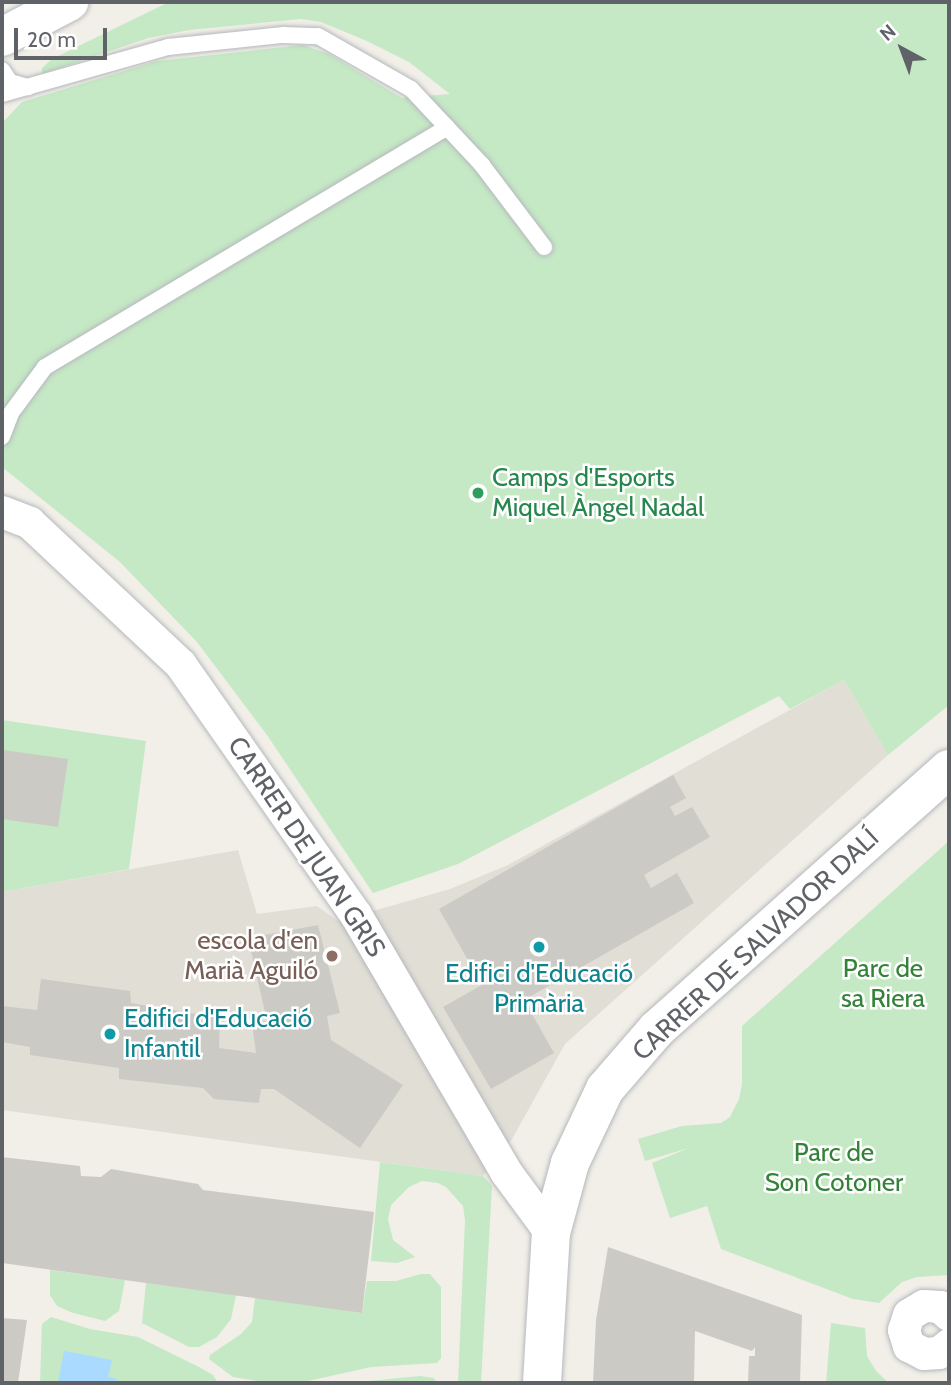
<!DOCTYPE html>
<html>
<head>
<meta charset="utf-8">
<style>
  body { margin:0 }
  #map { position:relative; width:951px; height:1385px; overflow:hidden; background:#f1efe8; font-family:Cabin,sans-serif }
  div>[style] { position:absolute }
  .education>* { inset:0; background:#e1ded6 }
  .green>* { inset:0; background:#c5e8c5 }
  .water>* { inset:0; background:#aadaff }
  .building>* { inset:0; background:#cccac5 }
  .roads { filter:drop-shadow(0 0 2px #b5b8bc) drop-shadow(0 0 2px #b5b8bc) }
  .service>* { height:16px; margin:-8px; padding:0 8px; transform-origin:8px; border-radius:8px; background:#fff }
  .minor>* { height:32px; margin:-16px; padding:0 16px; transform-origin:16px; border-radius:16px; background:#fff }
  .tertiary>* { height:38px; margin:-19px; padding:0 19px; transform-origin:19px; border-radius:19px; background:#fff }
  .secondary>* { height:38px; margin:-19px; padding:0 19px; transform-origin:19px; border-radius:19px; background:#fff }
  .dots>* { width:19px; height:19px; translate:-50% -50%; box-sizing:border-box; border:4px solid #fff; border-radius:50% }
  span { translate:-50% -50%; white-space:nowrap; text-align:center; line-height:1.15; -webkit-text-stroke:5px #fff; paint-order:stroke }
  .leisure-label { font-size:26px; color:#27864d }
  .left { translate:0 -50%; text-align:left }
  .street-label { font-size:26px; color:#5f6368 }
  .education-label { font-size:26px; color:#785e54 }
  .right { translate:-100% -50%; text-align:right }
  .park-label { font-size:26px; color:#348238 }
  .culture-label { font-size:26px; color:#0d838f }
  .frame { position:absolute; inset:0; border:4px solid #5f6368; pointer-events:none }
  .north { position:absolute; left:867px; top:14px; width:70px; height:70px; -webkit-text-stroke:5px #fff; paint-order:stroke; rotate:319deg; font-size:19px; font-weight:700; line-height:28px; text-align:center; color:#5f6368 }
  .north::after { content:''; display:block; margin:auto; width:24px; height:32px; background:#5f6368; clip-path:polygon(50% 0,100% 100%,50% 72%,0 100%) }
  .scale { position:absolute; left:14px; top:28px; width:93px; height:32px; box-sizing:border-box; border:4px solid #5f6368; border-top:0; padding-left:9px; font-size:21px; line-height:24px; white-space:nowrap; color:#5f6368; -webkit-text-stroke:5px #fff; paint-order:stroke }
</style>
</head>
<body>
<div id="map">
  <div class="education">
    <i style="clip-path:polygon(844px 680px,888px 755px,565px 1044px,512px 1139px,483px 1176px,2px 1110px,2px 892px,238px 850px,257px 914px,317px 906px,338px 921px,450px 889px,508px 865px)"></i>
  </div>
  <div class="green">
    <i style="clip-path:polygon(169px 2px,949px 2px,949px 705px,888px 755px,844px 680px,790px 709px,779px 696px,458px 864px,373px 893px,267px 735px,197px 642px,120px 562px,2px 467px,2px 123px,22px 102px,157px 61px,303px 45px,329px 54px,402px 98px,450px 94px,409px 62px,367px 41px,321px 22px,301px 19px,189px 30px,148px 38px,42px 74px,42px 68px,52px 59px)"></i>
    <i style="clip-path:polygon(2px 720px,146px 741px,129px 869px,2px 892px)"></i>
    <i style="clip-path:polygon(949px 841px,949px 1275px,917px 1277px,902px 1282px,879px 1303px,853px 1299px,721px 1249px,707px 1206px,670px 1218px,652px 1163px,689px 1148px,645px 1161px,638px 1139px,682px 1126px,721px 1123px,730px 1117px,739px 1099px,742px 1084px,742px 1026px)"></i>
    <i style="clip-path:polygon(380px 1162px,483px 1176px,492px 1186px,481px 1383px,458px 1383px,465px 1220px,463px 1206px,446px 1187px,438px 1183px,422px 1181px,409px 1187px,391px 1205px,388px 1219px,393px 1240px,415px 1257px,397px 1263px,371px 1261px)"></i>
    <i style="clip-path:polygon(50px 1270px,125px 1280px,119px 1311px,105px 1321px,73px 1313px,57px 1306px,50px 1295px)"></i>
    <i style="clip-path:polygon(421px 1274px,430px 1274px,441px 1287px,441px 1358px,437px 1363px,371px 1367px,308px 1381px,269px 1383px,233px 1377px,209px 1359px,210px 1355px,241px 1334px,252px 1322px,255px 1297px,362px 1313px,367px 1281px,396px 1281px)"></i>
    <i style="clip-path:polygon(146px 1283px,236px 1295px,231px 1319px,217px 1337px,199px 1347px,189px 1347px,142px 1323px)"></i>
    <i style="clip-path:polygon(51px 1317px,90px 1329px,138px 1337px,199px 1367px,213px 1375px,218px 1383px,40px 1383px,42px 1324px)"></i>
    <i style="clip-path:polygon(831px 1323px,865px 1328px,867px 1356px,876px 1371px,889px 1383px,826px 1383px)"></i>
    <i style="clip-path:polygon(420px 1376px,434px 1378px,437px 1383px,348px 1383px)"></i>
  </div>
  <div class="water">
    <i style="clip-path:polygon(64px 1351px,112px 1360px,108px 1377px,117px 1379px,116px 1383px,58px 1383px)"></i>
  </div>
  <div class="building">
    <i style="clip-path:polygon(3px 750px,68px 759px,58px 827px,2px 819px)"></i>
    <i style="clip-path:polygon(673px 775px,686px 798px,670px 807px,675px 816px,692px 807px,710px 837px,644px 875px,651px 888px,677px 873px,694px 903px,524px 1000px,554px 1053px,491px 1089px,443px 1007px,482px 985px,439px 909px)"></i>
    <i style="clip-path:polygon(318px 925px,340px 1013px,327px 1016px,331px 1040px,403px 1085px,360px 1148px,274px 1089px,261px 1089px,259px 1103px,214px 1099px,203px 1088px,119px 1079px,119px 1068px,30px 1055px,30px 1047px,2px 1042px,2px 1006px,37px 1010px,41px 979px,130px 991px,131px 1003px,220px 1018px,219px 1048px,256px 1053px,252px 1023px,267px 1021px,248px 938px)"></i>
    <i style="clip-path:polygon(2px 1157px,80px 1166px,81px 1176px,101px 1177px,111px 1169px,198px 1184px,203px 1190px,374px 1212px,362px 1313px,2px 1263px)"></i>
    <i style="clip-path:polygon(608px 1247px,802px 1315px,800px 1383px,748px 1383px,749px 1356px,755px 1356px,755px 1347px,752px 1351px,695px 1331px,694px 1383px,593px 1383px,596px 1320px)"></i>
    <i style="clip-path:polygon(2px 1318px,27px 1320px,18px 1383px,2px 1383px)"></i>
  </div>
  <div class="roads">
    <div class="service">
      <i style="left:2px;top:70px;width:14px;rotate:56deg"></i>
      <i style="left:10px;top:82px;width:19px;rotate:16deg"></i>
      <i style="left:2px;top:94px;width:173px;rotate:-15.8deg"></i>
      <i style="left:168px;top:47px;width:116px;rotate:-6deg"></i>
      <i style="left:283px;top:35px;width:35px;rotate:2deg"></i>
      <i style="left:318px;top:36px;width:107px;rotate:29.7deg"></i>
      <i style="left:411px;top:89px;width:104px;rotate:46.9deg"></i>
      <i style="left:482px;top:165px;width:103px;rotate:52.9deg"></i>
      <i style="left:2px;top:437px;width:26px;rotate:-69deg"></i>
      <i style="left:11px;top:413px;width:57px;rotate:-53.5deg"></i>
      <i style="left:45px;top:367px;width:468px;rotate:-30.8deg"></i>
    </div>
    <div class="minor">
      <i style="left:2px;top:512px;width:30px;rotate:21deg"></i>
      <i style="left:30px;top:523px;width:207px;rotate:43.2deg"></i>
      <i style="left:181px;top:665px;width:305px;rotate:55deg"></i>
      <i style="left:356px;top:915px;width:298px;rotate:59.7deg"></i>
      <i style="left:506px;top:1172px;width:76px;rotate:53.6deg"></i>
      <i style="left:949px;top:1315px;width:12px;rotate:-138deg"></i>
      <i style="left:940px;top:1307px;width:16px;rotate:-176deg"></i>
      <i style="left:924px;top:1306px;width:17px;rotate:149deg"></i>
      <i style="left:909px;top:1315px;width:16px;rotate:108deg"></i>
      <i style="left:904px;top:1330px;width:17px;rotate:73deg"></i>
      <i style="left:909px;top:1346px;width:17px;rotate:28deg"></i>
      <i style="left:924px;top:1354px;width:15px;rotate:-4deg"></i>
      <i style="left:939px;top:1353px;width:13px;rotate:-39deg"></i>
    </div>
    <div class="tertiary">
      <i style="left:542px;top:1383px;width:150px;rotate:-86.6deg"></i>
      <i style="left:551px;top:1233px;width:73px;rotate:-74.8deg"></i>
      <i style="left:570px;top:1163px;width:82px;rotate:-64.7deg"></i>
      <i style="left:605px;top:1089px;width:79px;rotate:-49.1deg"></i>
      <i style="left:657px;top:1029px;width:391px;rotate:-41.7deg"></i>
    </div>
    <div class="secondary">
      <i style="left:2px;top:37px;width:76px;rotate:-27.6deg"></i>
    </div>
  </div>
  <div class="dots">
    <i style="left:478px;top:493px;background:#2e9e5b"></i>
    <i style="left:539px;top:947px;background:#0f9aa8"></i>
    <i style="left:332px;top:956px;background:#8d6e63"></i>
    <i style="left:110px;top:1034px;background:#0f9aa8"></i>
  </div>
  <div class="leisure-label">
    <span class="left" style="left:492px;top:493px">Camps d'Esports<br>Miquel Àngel Nadal</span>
  </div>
  <div class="street-label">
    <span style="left:306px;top:847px;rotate:56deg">CARRER DE JUAN GRIS</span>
    <span style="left:756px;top:945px;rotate:-43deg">CARRER DE SALVADOR DALÍ</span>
  </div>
  <div class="education-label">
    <span class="right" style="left:318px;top:956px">escola d'en<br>Marià Aguiló</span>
  </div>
  <div class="park-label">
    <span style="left:883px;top:984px">Parc de<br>sa Riera</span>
    <span style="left:834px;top:1168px">Parc de<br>Son Cotoner</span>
  </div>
  <div class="culture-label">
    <span style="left:539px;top:989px">Edifici d'Educació<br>Primària</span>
    <span class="left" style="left:124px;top:1034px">Edifici d'Educació<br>Infantil</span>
  </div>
  <div class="frame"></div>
  <div class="north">N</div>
  <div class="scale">20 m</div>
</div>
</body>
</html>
